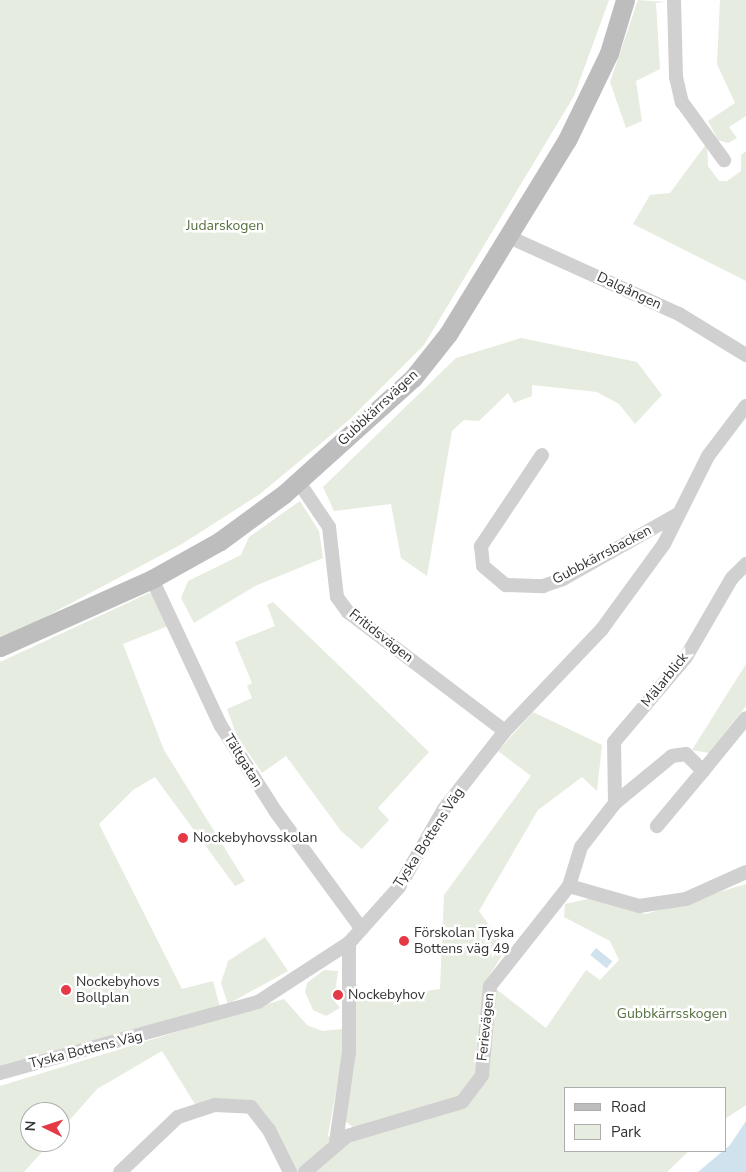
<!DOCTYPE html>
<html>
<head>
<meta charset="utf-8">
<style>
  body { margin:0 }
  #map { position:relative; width:746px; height:1172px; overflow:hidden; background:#fff; font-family:"Nunito Sans",sans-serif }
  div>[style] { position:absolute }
  .green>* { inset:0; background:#e6ecdf }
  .water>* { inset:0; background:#cfe2ee; transform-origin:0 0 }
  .street>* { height:14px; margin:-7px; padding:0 7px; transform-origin:7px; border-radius:7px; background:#d0d0d0 }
  .secondary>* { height:19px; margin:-9.5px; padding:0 9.5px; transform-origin:9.5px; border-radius:9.5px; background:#bdbdbd }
  .dots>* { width:14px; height:14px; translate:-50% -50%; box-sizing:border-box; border:2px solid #fff; border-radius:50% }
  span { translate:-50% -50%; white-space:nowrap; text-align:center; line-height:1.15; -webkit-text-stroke:5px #fff; paint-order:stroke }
  .park-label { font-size:14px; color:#56703f }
  .street-label { font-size:14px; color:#333 }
  .poi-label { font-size:14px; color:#333 }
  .left { translate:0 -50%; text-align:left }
  .legend { position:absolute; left:564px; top:1087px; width:162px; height:65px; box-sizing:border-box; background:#fff; border:1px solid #adadad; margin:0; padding:6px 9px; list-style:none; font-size:15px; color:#333 }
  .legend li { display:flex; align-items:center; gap:10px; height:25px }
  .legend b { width:25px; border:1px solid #adadad }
  .north { position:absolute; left:20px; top:1102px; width:50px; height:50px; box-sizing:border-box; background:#fff; border:1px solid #adadad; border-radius:50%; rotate:274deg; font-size:14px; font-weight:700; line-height:20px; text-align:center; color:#333 }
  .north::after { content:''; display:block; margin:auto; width:18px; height:22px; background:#e63946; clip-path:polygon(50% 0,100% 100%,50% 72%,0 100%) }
</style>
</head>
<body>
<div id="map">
  <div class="green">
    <i style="clip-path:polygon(0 0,609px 0,574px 96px,424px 345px,349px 420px,260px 494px,182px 544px,0 641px)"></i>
    <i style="clip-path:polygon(638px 0,666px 2px,656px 3px,660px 69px,636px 81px,642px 121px,626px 128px,610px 82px)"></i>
    <i style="clip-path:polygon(720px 0,746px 0,746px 116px,729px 127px,737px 138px,728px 143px,718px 140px,708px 121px,735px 103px,717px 64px)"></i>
    <i style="clip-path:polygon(707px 143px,708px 166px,719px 181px,727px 181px,741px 171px,741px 155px,746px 151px,746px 281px,633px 224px,650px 195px,670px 193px)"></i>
    <i style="clip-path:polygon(521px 338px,637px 362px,662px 395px,635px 424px,619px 404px,597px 392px,532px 385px,532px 396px,514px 403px,508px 393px,479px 421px,464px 420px,452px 431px,427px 576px,401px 558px,391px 504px,334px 511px,323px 487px,456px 358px)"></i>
    <i style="clip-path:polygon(300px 501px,319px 531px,323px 558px,255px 586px,194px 623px,181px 598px,188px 581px,241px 555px,249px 537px)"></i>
    <i style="clip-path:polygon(149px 593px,156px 596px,168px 626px,123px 644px,164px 750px,245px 881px,235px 886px,155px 777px,133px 790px,99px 824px,182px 989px,213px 981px,220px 1007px,0 1071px,0 662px)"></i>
    <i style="clip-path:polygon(273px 602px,429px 752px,378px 808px,389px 820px,362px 849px,341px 831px,286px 756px,262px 773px,237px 736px,227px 709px,252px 698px,247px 686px,252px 683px,235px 642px,275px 626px,267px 605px)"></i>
    <i style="clip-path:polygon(746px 664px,746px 706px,709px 753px,692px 750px)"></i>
    <i style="clip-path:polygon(533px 712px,602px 745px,597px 791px,582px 777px,538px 810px,479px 911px,506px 949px,486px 981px,546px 1028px,586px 970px,600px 980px,619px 960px,610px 941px,564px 917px,565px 904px,592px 898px,646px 914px,746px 884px,746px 1105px,725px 1119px,725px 1088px,565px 1088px,565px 1151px,689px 1151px,667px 1172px,295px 1172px,250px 1108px,198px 1109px,162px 1051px,97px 1089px,60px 1131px,60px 1112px,30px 1112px,30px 1142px,51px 1142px,24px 1172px,0 1172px,0 1086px,284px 999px,307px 1025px,322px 1031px,342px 1029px,343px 1053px,328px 1135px,338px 1149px,353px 1127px,345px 1121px,356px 1001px,440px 989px,444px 895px,531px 776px,498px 751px)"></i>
    <i style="clip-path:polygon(265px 937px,288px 971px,228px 1004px,221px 983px,228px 961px)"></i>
    <i style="clip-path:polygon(324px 970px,338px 971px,334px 1000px,340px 1008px,326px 1016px,313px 1010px,305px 992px,307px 983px)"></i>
  </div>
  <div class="water">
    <i style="left:596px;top:948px;width:21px;height:9px;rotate:39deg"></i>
    <i style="clip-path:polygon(746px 1121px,746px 1172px,698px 1172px,730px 1145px)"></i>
  </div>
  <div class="street">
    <i style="left:674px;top:0;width:77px;rotate:88.5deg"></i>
    <i style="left:676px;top:77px;width:26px;rotate:77deg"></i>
    <i style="left:682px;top:102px;width:72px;rotate:54.1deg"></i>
    <i style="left:507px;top:236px;width:189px;rotate:24.4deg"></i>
    <i style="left:679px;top:314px;width:79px;rotate:31.5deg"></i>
    <i style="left:542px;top:455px;width:110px;rotate:123.8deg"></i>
    <i style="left:481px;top:546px;width:20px;rotate:84deg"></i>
    <i style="left:483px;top:566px;width:30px;rotate:40deg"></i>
    <i style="left:506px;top:585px;width:37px;rotate:2deg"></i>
    <i style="left:543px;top:586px;width:21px;rotate:-19deg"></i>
    <i style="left:563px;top:579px;width:130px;rotate:-29.5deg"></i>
    <i style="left:298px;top:481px;width:55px;rotate:56deg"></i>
    <i style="left:329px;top:527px;width:70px;rotate:83.5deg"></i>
    <i style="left:337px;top:597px;width:19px;rotate:54deg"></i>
    <i style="left:348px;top:612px;width:197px;rotate:37.2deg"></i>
    <i style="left:152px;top:579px;width:162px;rotate:64.9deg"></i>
    <i style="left:221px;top:726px;width:102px;rotate:57.4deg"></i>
    <i style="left:276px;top:812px;width:144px;rotate:53.8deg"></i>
    <i style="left:703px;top:771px;width:68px;rotate:-50.9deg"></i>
    <i style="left:615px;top:803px;width:61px;rotate:-90.9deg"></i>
    <i style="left:614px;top:742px;width:111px;rotate:-49.7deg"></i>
    <i style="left:686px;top:657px;width:91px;rotate:-59.8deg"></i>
    <i style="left:732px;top:578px;width:20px;rotate:-45deg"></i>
    <i style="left:569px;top:886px;width:73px;rotate:15.9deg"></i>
    <i style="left:639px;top:906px;width:48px;rotate:-8.5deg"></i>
    <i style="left:686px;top:899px;width:66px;rotate:-24.2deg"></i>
    <i style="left:0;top:1073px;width:268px;rotate:-15.4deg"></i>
    <i style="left:258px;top:1002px;width:108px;rotate:-33deg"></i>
    <i style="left:349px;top:943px;width:75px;rotate:-48.2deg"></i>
    <i style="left:399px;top:887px;width:90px;rotate:-60deg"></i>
    <i style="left:444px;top:809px;width:99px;rotate:-52deg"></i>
    <i style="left:505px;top:731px;width:141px;rotate:-46.4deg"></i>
    <i style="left:602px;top:629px;width:105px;rotate:-53.9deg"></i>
    <i style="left:664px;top:544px;width:98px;rotate:-63.4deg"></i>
    <i style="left:708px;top:456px;width:63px;rotate:-52.8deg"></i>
    <i style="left:336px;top:1142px;width:91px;rotate:-81.8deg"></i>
    <i style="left:349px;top:1052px;width:109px;rotate:-90deg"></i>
    <i style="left:120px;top:1172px;width:80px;rotate:-43.5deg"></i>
    <i style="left:178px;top:1117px;width:39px;rotate:-18deg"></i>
    <i style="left:215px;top:1105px;width:36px;rotate:3deg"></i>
    <i style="left:251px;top:1107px;width:29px;rotate:52deg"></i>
    <i style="left:269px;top:1130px;width:47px;rotate:63.4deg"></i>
    <i style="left:305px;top:1172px;width:55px;rotate:-40.6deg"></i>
    <i style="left:347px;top:1136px;width:120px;rotate:-16.5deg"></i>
    <i style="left:462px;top:1102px;width:34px;rotate:-53deg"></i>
    <i style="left:482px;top:1075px;width:89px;rotate:-84.9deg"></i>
    <i style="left:490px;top:986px;width:127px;rotate:-51.7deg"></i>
    <i style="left:569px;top:886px;width:41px;rotate:-72.9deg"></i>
    <i style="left:581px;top:847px;width:56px;rotate:-52.3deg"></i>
    <i style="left:615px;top:803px;width:74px;rotate:-39.5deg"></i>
    <i style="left:672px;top:756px;width:14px;rotate:-8deg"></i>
    <i style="left:686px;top:754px;width:24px;rotate:45deg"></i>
    <i style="left:703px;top:771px;width:72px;rotate:129.9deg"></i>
  </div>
  <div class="secondary">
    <i style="left:0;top:647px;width:167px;rotate:-24.1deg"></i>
    <i style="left:152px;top:579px;width:78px;rotate:-29.2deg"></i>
    <i style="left:220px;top:541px;width:79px;rotate:-36.3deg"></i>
    <i style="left:284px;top:494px;width:173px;rotate:-42deg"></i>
    <i style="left:413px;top:378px;width:56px;rotate:-51.5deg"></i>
    <i style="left:448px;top:334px;width:228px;rotate:-58.5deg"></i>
    <i style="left:567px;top:140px;width:97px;rotate:-64.2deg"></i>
    <i style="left:609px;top:53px;width:55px;rotate:-73.2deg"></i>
  </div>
  <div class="dots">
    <i style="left:183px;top:838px;background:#e63946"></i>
    <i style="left:404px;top:941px;background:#e63946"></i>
    <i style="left:66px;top:990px;background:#e63946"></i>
    <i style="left:338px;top:995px;background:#e63946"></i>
  </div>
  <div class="park-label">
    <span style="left:225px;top:226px">Judarskogen</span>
    <span style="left:672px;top:1014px">Gubbkärrsskogen</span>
  </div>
  <div class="street-label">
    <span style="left:629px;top:291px;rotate:25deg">Dalgången</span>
    <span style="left:378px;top:408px;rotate:-43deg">Gubbkärrsvägen</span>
    <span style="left:602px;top:555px;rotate:-28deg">Gubbkärrsbacken</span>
    <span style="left:381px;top:636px;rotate:38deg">Fritidsvägen</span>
    <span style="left:665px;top:680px;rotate:-51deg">Mälarblick</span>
    <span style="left:243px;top:761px;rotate:58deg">Tältgatan</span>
    <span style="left:429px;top:838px;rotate:-57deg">Tyska Bottens Väg</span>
    <span style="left:486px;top:1027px;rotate:-84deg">Ferievägen</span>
    <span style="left:86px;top:1050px;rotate:-14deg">Tyska Bottens Väg</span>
  </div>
  <div class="poi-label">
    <span class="left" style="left:193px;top:838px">Nockebyhovsskolan</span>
    <span class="left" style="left:414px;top:941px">Förskolan Tyska<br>Bottens väg 49</span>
    <span class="left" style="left:76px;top:990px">Nockebyhovs<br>Bollplan</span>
    <span class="left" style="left:348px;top:995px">Nockebyhov</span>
  </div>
  <ul class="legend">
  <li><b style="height:6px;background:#bdbdbd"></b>Road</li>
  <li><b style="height:14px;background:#e6ecdf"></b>Park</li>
  </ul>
  <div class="north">N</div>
</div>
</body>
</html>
